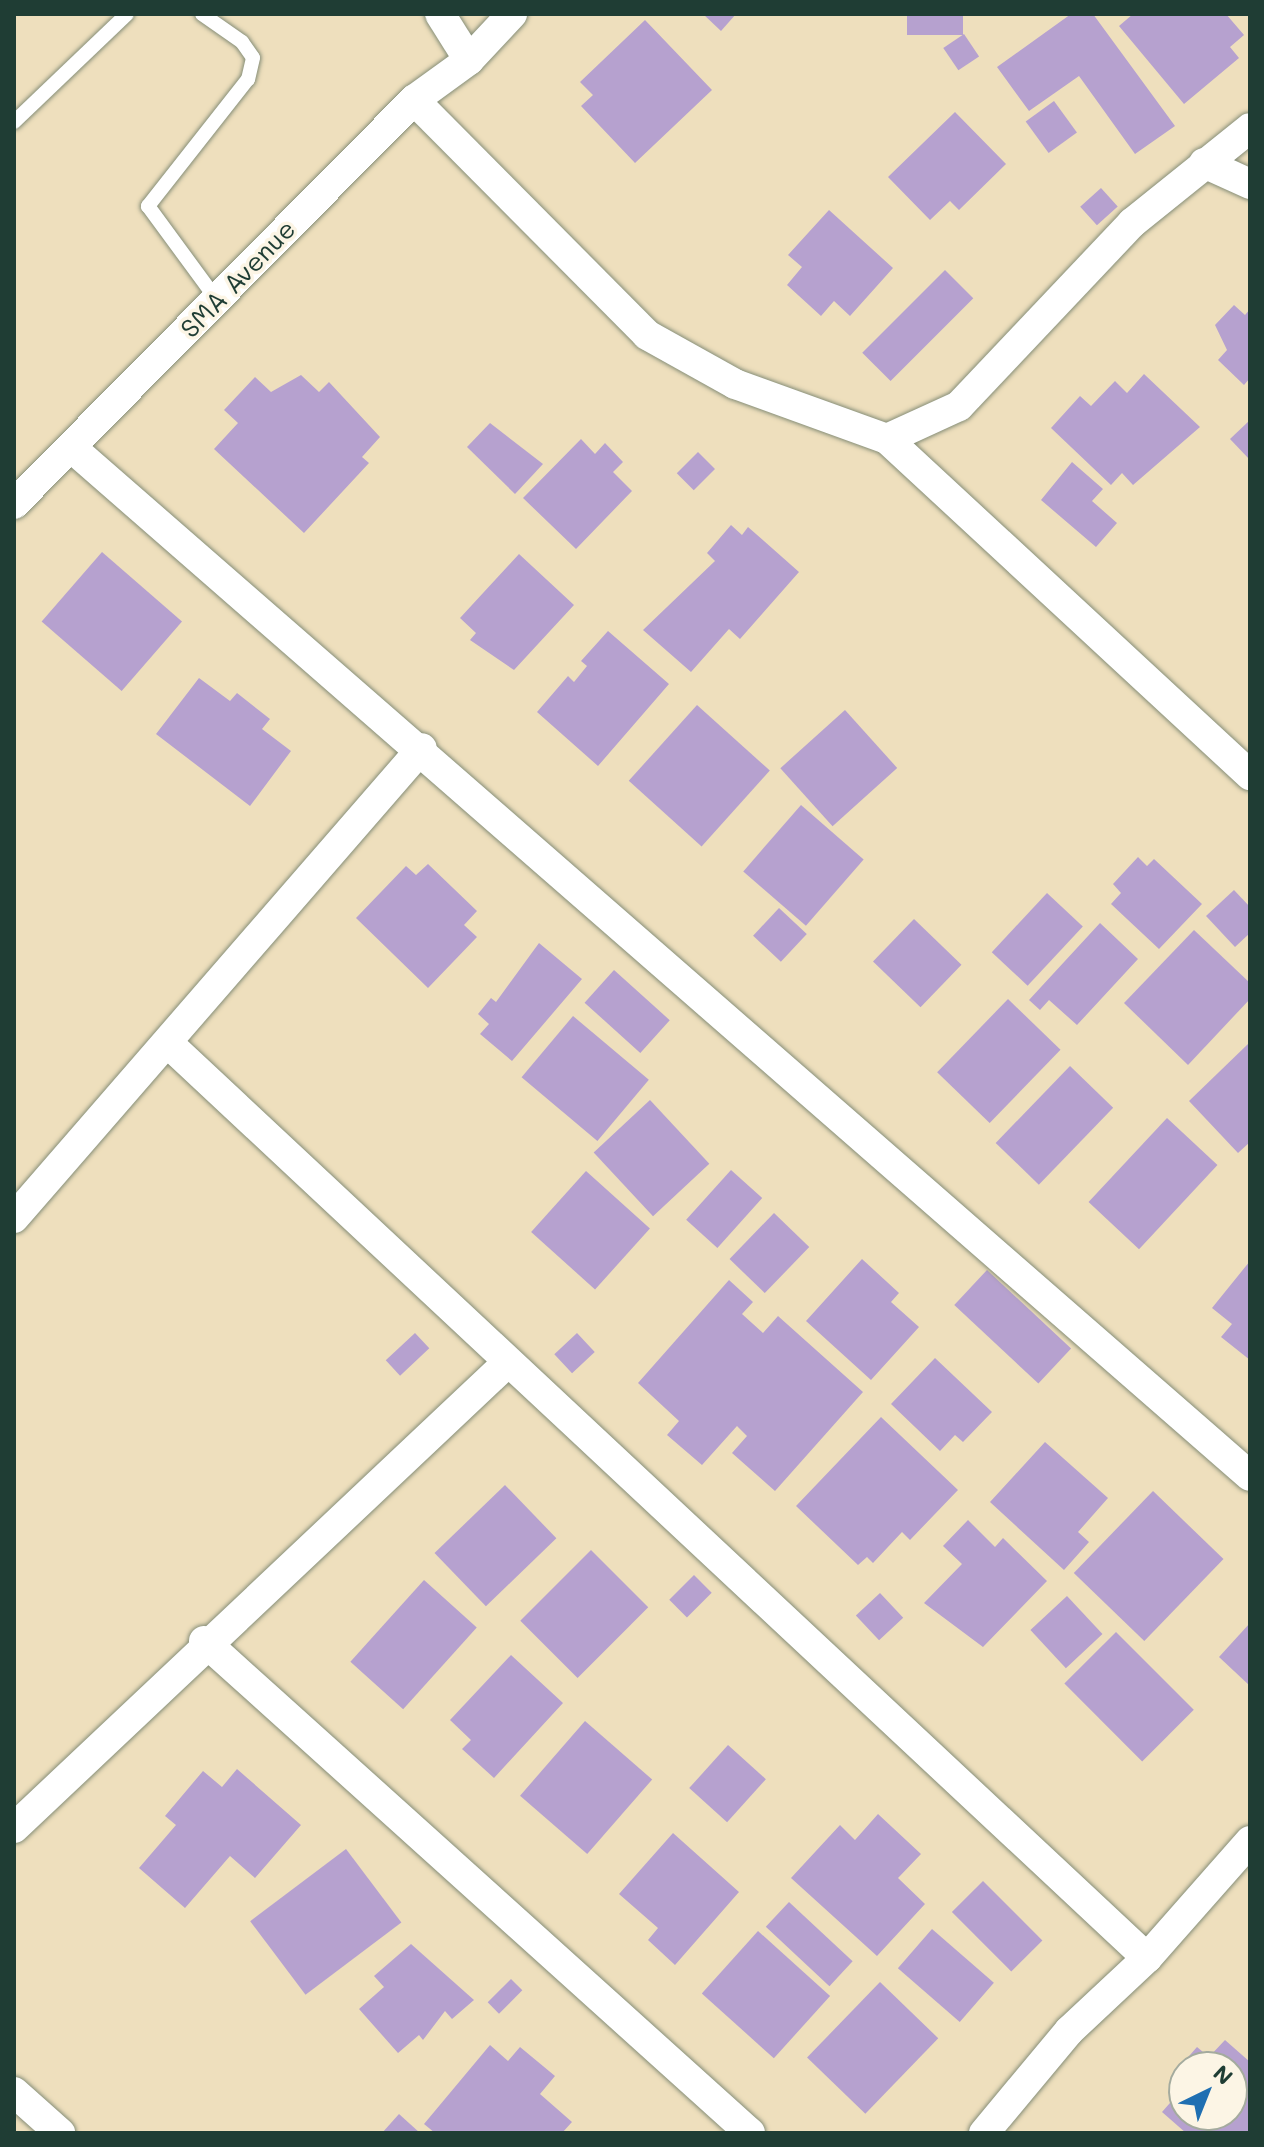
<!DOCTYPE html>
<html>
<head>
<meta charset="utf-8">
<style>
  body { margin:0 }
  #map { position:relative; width:1264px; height:2147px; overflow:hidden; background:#eedfbd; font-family:Mali,sans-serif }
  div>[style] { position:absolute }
  .building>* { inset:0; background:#b6a1cf; transform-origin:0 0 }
  .roads { filter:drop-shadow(0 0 2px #868e78) drop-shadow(0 0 2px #868e78) }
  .lane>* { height:14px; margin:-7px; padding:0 7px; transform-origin:7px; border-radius:7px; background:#fff }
  .street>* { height:30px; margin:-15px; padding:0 15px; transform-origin:15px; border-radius:15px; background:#fff }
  span { translate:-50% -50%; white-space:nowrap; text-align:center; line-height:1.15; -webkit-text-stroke:7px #fcf5e5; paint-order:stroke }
  .street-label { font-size:26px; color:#1f3d34 }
  .frame { position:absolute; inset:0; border:16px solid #1f3d34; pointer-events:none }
  .north { position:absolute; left:1168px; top:2051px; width:80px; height:80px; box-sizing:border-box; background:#fcf5e5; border:2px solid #a4ab9e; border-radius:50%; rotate:43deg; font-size:22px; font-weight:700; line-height:32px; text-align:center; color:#1f3d34 }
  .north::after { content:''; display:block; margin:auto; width:28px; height:36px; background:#1f6fb2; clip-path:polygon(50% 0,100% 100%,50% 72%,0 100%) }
</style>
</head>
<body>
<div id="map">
  <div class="building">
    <i style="clip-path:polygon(703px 14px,736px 14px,721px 31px)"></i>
    <i style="left:907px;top:14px;width:56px;height:21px"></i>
    <i style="clip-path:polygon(1071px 14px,1093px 14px,1175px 126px,1135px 154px,1079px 76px,1029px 111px,997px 67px)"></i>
    <i style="clip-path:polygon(1133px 14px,1226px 14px,1244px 35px,1230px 47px,1239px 58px,1184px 104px,1119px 26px)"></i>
    <i style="clip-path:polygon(645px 20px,712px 90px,635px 163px,581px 106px,593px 95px,580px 82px)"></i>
    <i style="left:964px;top:34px;width:27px;height:25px;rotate:56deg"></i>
    <i style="left:1054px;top:101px;width:39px;height:35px;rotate:54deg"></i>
    <i style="clip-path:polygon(955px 112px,1006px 164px,959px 210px,950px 201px,930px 220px,888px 177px)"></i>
    <i style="left:1101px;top:188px;width:25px;height:28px;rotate:48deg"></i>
    <i style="clip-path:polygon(829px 210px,893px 268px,850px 316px,834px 301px,821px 316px,787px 285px,802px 267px,788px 255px)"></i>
    <i style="left:945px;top:270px;width:40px;height:117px;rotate:45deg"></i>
    <i style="clip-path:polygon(1234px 305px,1245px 315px,1250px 309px,1250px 378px,1244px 385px,1218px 360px,1227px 350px,1215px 325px)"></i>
    <i style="clip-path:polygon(1144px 374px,1200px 427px,1133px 485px,1122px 473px,1111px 485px,1051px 428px,1080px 396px,1091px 406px,1115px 381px,1127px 393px)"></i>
    <i style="clip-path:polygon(301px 375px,319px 392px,329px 382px,380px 437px,362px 457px,369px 463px,304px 533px,214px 449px,238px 423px,224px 410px,255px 377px,271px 392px)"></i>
    <i style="clip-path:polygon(1250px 420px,1250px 460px,1230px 439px)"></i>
    <i style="clip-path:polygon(490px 423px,543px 464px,515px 494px,467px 447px)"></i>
    <i style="clip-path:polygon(581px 439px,595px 454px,605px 443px,623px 462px,613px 472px,632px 491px,576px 549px,523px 498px)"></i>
    <i style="left:698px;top:452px;width:24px;height:30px;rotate:45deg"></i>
    <i style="clip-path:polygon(1072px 462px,1103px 489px,1092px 501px,1117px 523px,1096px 547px,1041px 500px)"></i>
    <i style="clip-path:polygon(731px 525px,742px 535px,748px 527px,799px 572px,740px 639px,729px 629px,691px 672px,643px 630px,715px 561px,707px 553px)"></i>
    <i style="left:102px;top:552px;width:106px;height:92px;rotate:41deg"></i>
    <i style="clip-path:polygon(519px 554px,574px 605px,514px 670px,470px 640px,476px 633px,460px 618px)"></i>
    <i style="clip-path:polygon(608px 631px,669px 684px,598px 766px,537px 712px,568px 676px,574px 682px,587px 666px,581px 661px)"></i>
    <i style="clip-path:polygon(199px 678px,230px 701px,237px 693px,270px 719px,262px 729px,291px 751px,250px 806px,156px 734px)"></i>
    <i style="left:697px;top:705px;width:98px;height:102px;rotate:42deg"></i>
    <i style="left:845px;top:710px;width:78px;height:87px;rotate:48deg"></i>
    <i style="left:801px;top:805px;width:83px;height:88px;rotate:41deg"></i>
    <i style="clip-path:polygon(1138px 857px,1147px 866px,1154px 859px,1202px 904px,1159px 949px,1111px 904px,1121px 893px,1113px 884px)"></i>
    <i style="clip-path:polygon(428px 864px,477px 911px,464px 925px,477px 937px,428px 988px,356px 918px,406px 866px,416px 875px)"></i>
    <i style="clip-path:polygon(1234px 890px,1250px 907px,1250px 933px,1235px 947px,1206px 916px)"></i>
    <i style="left:1047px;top:893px;width:49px;height:81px;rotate:43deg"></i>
    <i style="left:779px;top:908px;width:38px;height:38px;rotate:43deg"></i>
    <i style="left:914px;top:919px;width:66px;height:59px;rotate:44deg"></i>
    <i style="clip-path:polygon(1100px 923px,1138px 959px,1077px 1025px,1049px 1000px,1040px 1010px,1029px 1000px)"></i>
    <i style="clip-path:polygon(1194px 930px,1250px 983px,1250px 999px,1188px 1065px,1124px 1003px)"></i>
    <i style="clip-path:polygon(539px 943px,582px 979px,512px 1061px,480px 1034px,489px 1024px,478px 1014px,491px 998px,496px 1002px)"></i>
    <i style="left:614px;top:970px;width:75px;height:44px;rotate:42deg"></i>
    <i style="left:1008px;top:999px;width:73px;height:102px;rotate:44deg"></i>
    <i style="left:573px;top:1016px;width:99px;height:80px;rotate:40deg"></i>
    <i style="clip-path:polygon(1248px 1044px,1250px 1142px,1238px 1153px,1189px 1101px)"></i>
    <i style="left:1070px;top:1066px;width:60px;height:107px;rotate:44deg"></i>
    <i style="left:650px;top:1100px;width:87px;height:77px;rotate:47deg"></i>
    <i style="left:1167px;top:1118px;width:69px;height:115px;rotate:43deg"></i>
    <i style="left:731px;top:1170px;width:42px;height:67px;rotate:42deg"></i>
    <i style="left:586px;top:1171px;width:86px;height:82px;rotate:42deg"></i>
    <i style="left:774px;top:1213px;width:49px;height:64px;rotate:44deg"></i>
    <i style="clip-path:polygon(862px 1259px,899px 1293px,891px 1302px,919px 1327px,871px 1380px,806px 1321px)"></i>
    <i style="clip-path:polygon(1250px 1261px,1250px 1360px,1221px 1337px,1232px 1324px,1212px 1308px)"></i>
    <i style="left:987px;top:1270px;width:115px;height:48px;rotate:43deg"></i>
    <i style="clip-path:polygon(729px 1280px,753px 1302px,742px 1314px,763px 1333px,778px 1316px,863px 1392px,775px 1491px,732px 1453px,747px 1436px,737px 1426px,702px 1465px,667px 1435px,679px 1421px,638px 1383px)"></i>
    <i style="left:415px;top:1333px;width:21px;height:40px;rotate:47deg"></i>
    <i style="left:577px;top:1333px;width:26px;height:31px;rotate:47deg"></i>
    <i style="clip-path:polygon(935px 1358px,992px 1412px,963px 1442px,955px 1435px,940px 1451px,891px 1404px)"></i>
    <i style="clip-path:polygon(881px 1417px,958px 1490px,910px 1540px,902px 1532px,873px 1563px,867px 1557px,858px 1565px,796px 1506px)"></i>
    <i style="clip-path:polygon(1045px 1442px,1108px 1498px,1078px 1532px,1089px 1542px,1064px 1570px,990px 1502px)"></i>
    <i style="left:505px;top:1485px;width:74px;height:98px;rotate:46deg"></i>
    <i style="left:1153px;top:1491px;width:98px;height:114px;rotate:44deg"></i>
    <i style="clip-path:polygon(968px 1520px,995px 1547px,1003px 1538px,1047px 1581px,983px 1647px,924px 1603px,962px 1564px,943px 1546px)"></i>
    <i style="left:591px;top:1550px;width:81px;height:100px;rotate:45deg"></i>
    <i style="left:694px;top:1575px;width:25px;height:35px;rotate:45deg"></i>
    <i style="left:424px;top:1580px;width:71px;height:110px;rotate:42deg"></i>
    <i style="left:880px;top:1593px;width:34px;height:33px;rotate:47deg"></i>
    <i style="left:1067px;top:1596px;width:52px;height:50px;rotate:47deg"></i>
    <i style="clip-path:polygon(1250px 1623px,1250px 1686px,1219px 1657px)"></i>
    <i style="left:1116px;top:1632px;width:110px;height:73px;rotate:45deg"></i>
    <i style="clip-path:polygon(511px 1655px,563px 1703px,494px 1778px,462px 1749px,471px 1740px,450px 1720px)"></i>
    <i style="left:585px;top:1721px;width:89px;height:99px;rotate:41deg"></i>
    <i style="left:728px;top:1745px;width:51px;height:58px;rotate:42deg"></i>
    <i style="clip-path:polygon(237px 1769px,301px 1825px,255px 1878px,230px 1856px,185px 1908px,139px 1868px,176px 1825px,165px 1816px,203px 1771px,222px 1787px)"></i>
    <i style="clip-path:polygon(878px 1814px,921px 1854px,898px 1878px,925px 1904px,877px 1956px,791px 1878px,840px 1825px,855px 1840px)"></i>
    <i style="clip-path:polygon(673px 1833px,739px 1892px,675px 1965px,648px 1940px,658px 1928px,619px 1894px)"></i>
    <i style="left:346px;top:1849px;width:92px;height:120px;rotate:53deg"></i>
    <i style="left:983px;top:1881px;width:84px;height:44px;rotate:45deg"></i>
    <i style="left:789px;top:1902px;width:87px;height:34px;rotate:43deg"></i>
    <i style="left:932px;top:1929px;width:82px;height:52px;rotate:41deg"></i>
    <i style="left:758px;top:1931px;width:97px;height:84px;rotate:42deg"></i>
    <i style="clip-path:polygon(411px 1944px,474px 2000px,452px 2019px,445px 2011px,423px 2040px,419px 2035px,398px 2053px,359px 2009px,384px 1987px,374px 1976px)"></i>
    <i style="left:511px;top:1979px;width:16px;height:33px;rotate:45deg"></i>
    <i style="left:880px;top:1982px;width:81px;height:105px;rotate:44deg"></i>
    <i style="clip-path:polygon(1225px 2040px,1250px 2062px,1250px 2133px,1186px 2133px,1162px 2112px,1184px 2087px,1184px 2115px,1232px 2115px,1232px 2067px,1184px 2067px,1184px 2080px,1175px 2072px,1197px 2047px,1209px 2057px)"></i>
    <i style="clip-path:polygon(490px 2045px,508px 2061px,520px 2047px,555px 2076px,540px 2094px,572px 2122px,562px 2133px,435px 2133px,424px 2124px)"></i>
    <i style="clip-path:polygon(399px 2114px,420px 2133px,382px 2133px)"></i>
  </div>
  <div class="roads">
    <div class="lane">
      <i style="left:202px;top:14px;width:49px;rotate:35deg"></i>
      <i style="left:242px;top:42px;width:19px;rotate:55deg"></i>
      <i style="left:253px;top:58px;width:22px;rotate:103deg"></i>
      <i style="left:248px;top:79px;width:162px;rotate:128.2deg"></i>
      <i style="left:148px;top:206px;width:117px;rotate:53.7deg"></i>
      <i style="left:14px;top:122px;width:156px;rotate:-43.7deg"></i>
    </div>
    <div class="street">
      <i style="left:440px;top:14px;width:54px;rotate:57.8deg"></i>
      <i style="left:414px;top:100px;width:331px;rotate:45.2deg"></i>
      <i style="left:647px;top:335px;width:101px;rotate:29.1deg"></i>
      <i style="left:735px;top:384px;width:162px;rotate:19.9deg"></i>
      <i style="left:887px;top:439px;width:79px;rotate:-24.6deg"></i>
      <i style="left:959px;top:406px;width:252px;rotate:-46.6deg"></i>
      <i style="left:1132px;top:223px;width:151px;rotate:-38.8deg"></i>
      <i style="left:1204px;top:163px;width:51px;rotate:24.5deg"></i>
      <i style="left:887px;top:439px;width:495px;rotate:42.8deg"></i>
      <i style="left:72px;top:448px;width:1563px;rotate:41.11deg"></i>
      <i style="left:14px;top:504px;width:569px;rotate:-45.29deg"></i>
      <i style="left:414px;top:100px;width:68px;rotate:-36deg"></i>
      <i style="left:469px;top:60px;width:63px;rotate:-46.9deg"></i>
      <i style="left:170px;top:1045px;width:1337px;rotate:43.06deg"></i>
      <i style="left:14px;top:1218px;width:622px;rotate:-49.04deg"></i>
      <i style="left:204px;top:1641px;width:735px;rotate:42.02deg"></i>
      <i style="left:14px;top:1828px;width:679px;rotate:-43.33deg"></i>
      <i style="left:14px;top:2092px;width:62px;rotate:41.7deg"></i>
      <i style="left:984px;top:2133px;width:133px;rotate:-50.2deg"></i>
      <i style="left:1069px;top:2031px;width:107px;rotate:-43.1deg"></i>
      <i style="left:1147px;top:1958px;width:156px;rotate:-48.6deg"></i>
    </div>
  </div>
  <div class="street-label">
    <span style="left:238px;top:279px;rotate:-46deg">SMA Avenue</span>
  </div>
  <div class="frame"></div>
  <div class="north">N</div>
</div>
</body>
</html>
